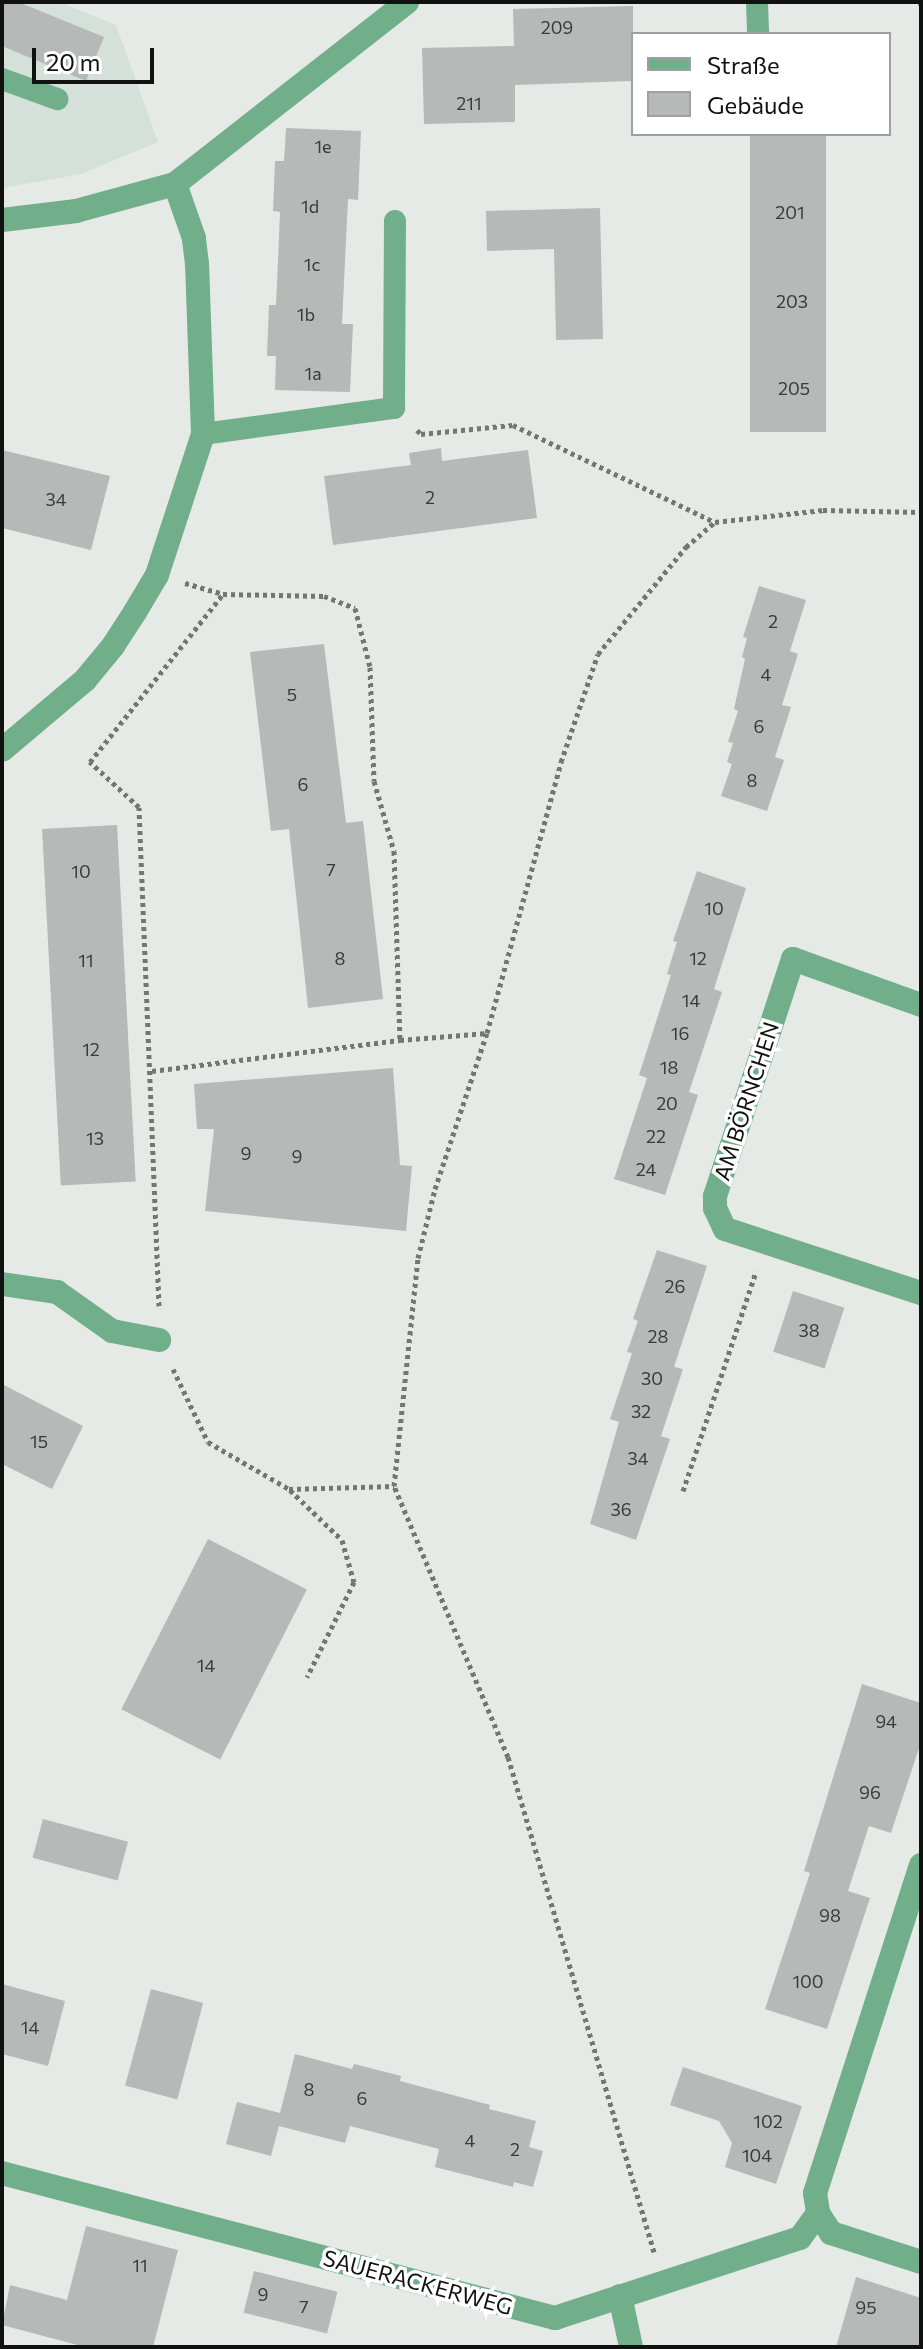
<!DOCTYPE html>
<html>
<head>
<meta charset="utf-8">
<style>
  body { margin:0 }
  #map { position:relative; width:923px; height:2349px; overflow:hidden; background:#e6eae7; font-family:Commissioner,sans-serif }
  div>[style] { position:absolute }
  .built>* { inset:0; background:#d4e0d9 }
  .building>* { inset:0; background:#b5b9b7; transform-origin:0 0 }
  .path>* { height:5px; margin-top:-2.5px; transform-origin:0; background:repeating-linear-gradient(90deg,#747675 0 4px,transparent 0 8px) }
  .lane>* { height:22px; margin:-11px; padding:0 11px; transform-origin:11px; border-radius:11px; background:#71ae8a }
  .street>* { height:24px; margin:-12px; padding:0 12px; transform-origin:12px; border-radius:12px; background:#71ae8a }
  span { translate:-50% -50%; white-space:nowrap; text-align:center; line-height:1.15; -webkit-text-stroke:7px #fff; paint-order:stroke }
  .number-label { font-size:18px; color:#393b3a }
  .number-label span { -webkit-text-stroke-width:0 }
  .street-label { font-size:22px; color:#101110 }
  .frame { position:absolute; inset:0; border:4px solid #101110; pointer-events:none }
  .legend { position:absolute; left:631px; top:32px; width:260px; height:104px; box-sizing:border-box; background:#fff; border:2px solid #9fa09f; margin:0; padding:10px 14px; list-style:none; font-size:24px; color:#101110 }
  .legend li { display:flex; align-items:center; gap:16px; height:40px }
  .legend b { width:40px; border:2px solid #9fa09f }
  .scale { position:absolute; left:32px; top:48px; width:122px; height:36px; box-sizing:border-box; border:4px solid #101110; border-top:0; padding-left:10px; font-size:24px; line-height:28px; white-space:nowrap; color:#101110; -webkit-text-stroke:6px #fff; paint-order:stroke }
</style>
</head>
<body>
<div id="map">
  <div class="built">
    <i style="clip-path:polygon(2px 2px,60px 2px,116px 25px,158px 142px,81px 174px,2px 188px)"></i>
  </div>
  <div class="building">
    <i style="clip-path:polygon(2px 2px,18px 2px,104px 37px,86px 81px,2px 46px)"></i>
    <i style="clip-path:polygon(633px 6px,633px 81px,515px 85px,515px 122px,424px 124px,422px 48px,514px 46px,513px 9px)"></i>
    <i style="clip-path:polygon(286px 128px,361px 131px,358px 200px,348px 199px,342px 324px,353px 324px,350px 392px,275px 390px,276px 356px,267px 356px,269px 305px,276px 305px,278px 261px,280px 212px,273px 211px,275px 161px,284px 161px)"></i>
    <i style="left:750px;top:134px;width:76px;height:298px"></i>
    <i style="clip-path:polygon(600px 208px,603px 339px,556px 340px,554px 249px,487px 251px,486px 211px)"></i>
    <i style="clip-path:polygon(441px 448px,442px 461px,528px 450px,537px 518px,333px 545px,324px 476px,411px 465px,409px 453px)"></i>
    <i style="clip-path:polygon(2px 450px,110px 476px,91px 550px,2px 528px)"></i>
    <i style="clip-path:polygon(759px 586px,806px 600px,790px 651px,798px 654px,782px 705px,791px 707px,775px 757px,784px 760px,767px 811px,721px 796px,732px 764px,727px 762px,733px 743px,728px 742px,738px 711px,734px 709px,745px 659px,742px 657px,747px 638px,743px 637px)"></i>
    <i style="clip-path:polygon(324px 644px,346px 823px,363px 821px,383px 999px,308px 1008px,289px 829px,271px 831px,250px 652px)"></i>
    <i style="left:117px;top:825px;width:357px;height:75px;rotate:87deg"></i>
    <i style="clip-path:polygon(697px 871px,746px 888px,714px 989px,722px 992px,689px 1092px,698px 1095px,665px 1195px,614px 1179px,647px 1078px,639px 1075px,671px 975px,667px 974px,677px 942px,673px 941px)"></i>
    <i style="clip-path:polygon(393px 1068px,400px 1165px,412px 1166px,406px 1231px,205px 1211px,214px 1129px,197px 1129px,194px 1084px)"></i>
    <i style="clip-path:polygon(657px 1250px,707px 1266px,674px 1367px,683px 1369px,661px 1436px,670px 1439px,636px 1540px,590px 1524px,619px 1422px,610px 1419px,632px 1353px,627px 1352px,638px 1321px,633px 1319px)"></i>
    <i style="left:793px;top:1291px;width:54px;height:64px;rotate:18deg"></i>
    <i style="clip-path:polygon(2px 1384px,83px 1426px,52px 1489px,2px 1464px)"></i>
    <i style="left:208px;top:1539px;width:111px;height:191px;rotate:27deg"></i>
    <i style="clip-path:polygon(862px 1684px,921px 1703px,921px 1742px,891px 1833px,869px 1826px,848px 1891px,870px 1898px,827px 2029px,765px 2009px,810px 1873px,804px 1871px)"></i>
    <i style="left:43px;top:1819px;width:88px;height:40px;rotate:15deg"></i>
    <i style="clip-path:polygon(2px 1984px,65px 2001px,48px 2066px,2px 2054px)"></i>
    <i style="left:151px;top:1989px;width:54px;height:100px;rotate:15deg"></i>
    <i style="clip-path:polygon(295px 2054px,352px 2069px,354px 2064px,401px 2076px,400px 2081px,490px 2105px,489px 2109px,536px 2121px,529px 2147px,543px 2151px,533px 2187px,514px 2182px,513px 2187px,435px 2167px,439px 2149px,350px 2126px,345px 2143px,279px 2126px,271px 2156px,226px 2144px,237px 2102px,280px 2113px)"></i>
    <i style="clip-path:polygon(683px 2067px,802px 2106px,776px 2184px,725px 2167px,732px 2143px,719px 2121px,670px 2105px)"></i>
    <i style="clip-path:polygon(86px 2226px,178px 2250px,153px 2347px,85px 2347px,2px 2325px,10px 2285px,67px 2300px)"></i>
    <i style="left:254px;top:2271px;width:86px;height:43px;rotate:14deg"></i>
    <i style="clip-path:polygon(856px 2277px,921px 2298px,921px 2347px,836px 2347px)"></i>
  </div>
  <div class="path">
    <i style="left:920px;top:2px;width:3px;rotate:72deg"></i>
    <i style="left:417px;top:430px;width:6px;rotate:45deg"></i>
    <i style="left:421px;top:434px;width:92px;rotate:-5.6deg"></i>
    <i style="left:513px;top:425px;width:224px;rotate:25.7deg"></i>
    <i style="left:185px;top:583px;width:40px;rotate:16deg"></i>
    <i style="left:152px;top:1071px;width:250px;rotate:-7.1deg"></i>
    <i style="left:400px;top:1040px;width:87px;rotate:-4.6deg"></i>
    <i style="left:159px;top:1306px;width:499px;rotate:-92.3deg"></i>
    <i style="left:139px;top:807px;width:67px;rotate:-137.4deg"></i>
    <i style="left:90px;top:762px;width:214px;rotate:-51.6deg"></i>
    <i style="left:223px;top:594px;width:101px;rotate:1.1deg"></i>
    <i style="left:324px;top:596px;width:33px;rotate:21deg"></i>
    <i style="left:355px;top:608px;width:61px;rotate:75.7deg"></i>
    <i style="left:370px;top:667px;width:114px;rotate:88deg"></i>
    <i style="left:374px;top:781px;width:73px;rotate:74.1deg"></i>
    <i style="left:394px;top:851px;width:189px;rotate:88.2deg"></i>
    <i style="left:173px;top:1369px;width:81px;rotate:64.4deg"></i>
    <i style="left:208px;top:1442px;width:94px;rotate:30.1deg"></i>
    <i style="left:289px;top:1489px;width:105px;rotate:-1.6deg"></i>
    <i style="left:290px;top:1490px;width:72px;rotate:43.9deg"></i>
    <i style="left:342px;top:1540px;width:44px;rotate:74.1deg"></i>
    <i style="left:354px;top:1582px;width:106px;rotate:116.3deg"></i>
    <i style="left:683px;top:1491px;width:232px;rotate:-71.6deg"></i>
    <i style="left:654px;top:2252px;width:516px;rotate:-106.43deg"></i>
    <i style="left:508px;top:1757px;width:294px;rotate:-112.8deg"></i>
    <i style="left:394px;top:1486px;width:229px;rotate:-84deg"></i>
    <i style="left:418px;top:1258px;width:71px;rotate:-76.2deg"></i>
    <i style="left:435px;top:1189px;width:164px;rotate:-71.6deg"></i>
    <i style="left:487px;top:1033px;width:281px;rotate:-74.7deg"></i>
    <i style="left:561px;top:762px;width:114px;rotate:-71.1deg"></i>
    <i style="left:598px;top:654px;width:139px;rotate:-50.6deg"></i>
    <i style="left:686px;top:547px;width:38px;rotate:-41deg"></i>
    <i style="left:715px;top:522px;width:109px;rotate:-6.3deg"></i>
    <i style="left:823px;top:510px;width:98px;rotate:1.2deg"></i>
  </div>
  <div class="lane">
    <i style="left:757px;top:2px;width:32px;rotate:88deg"></i>
    <i style="left:2px;top:79px;width:59px;rotate:20deg"></i>
    <i style="left:203px;top:434px;width:193px;rotate:-7.8deg"></i>
    <i style="left:394px;top:408px;width:187px;rotate:-89.7deg"></i>
  </div>
  <div class="street">
    <i style="left:2px;top:220px;width:75px;rotate:-6.9deg"></i>
    <i style="left:76px;top:211px;width:103px;rotate:-15.3deg"></i>
    <i style="left:175px;top:184px;width:295px;rotate:-38.1deg"></i>
    <i style="left:2px;top:750px;width:109px;rotate:-40.1deg"></i>
    <i style="left:85px;top:680px;width:44px;rotate:-50.5deg"></i>
    <i style="left:113px;top:646px;width:40px;rotate:-57.1deg"></i>
    <i style="left:135px;top:612px;width:43px;rotate:-59.3deg"></i>
    <i style="left:157px;top:575px;width:148px;rotate:-71.9deg"></i>
    <i style="left:203px;top:434px;width:170px;rotate:-92deg"></i>
    <i style="left:197px;top:264px;width:26px;rotate:-97deg"></i>
    <i style="left:194px;top:238px;width:57px;rotate:-109.4deg"></i>
    <i style="left:921px;top:1005px;width:136px;rotate:-160.2deg"></i>
    <i style="left:793px;top:959px;width:250px;rotate:108.2deg"></i>
    <i style="left:715px;top:1196px;width:12px;rotate:90deg"></i>
    <i style="left:715px;top:1208px;width:23px;rotate:65deg"></i>
    <i style="left:725px;top:1229px;width:206px;rotate:18.1deg"></i>
    <i style="left:2px;top:1284px;width:56px;rotate:8.3deg"></i>
    <i style="left:57px;top:1292px;width:67px;rotate:35.3deg"></i>
    <i style="left:112px;top:1331px;width:48px;rotate:10.8deg"></i>
    <i style="left:921px;top:1865px;width:345px;rotate:107.9deg"></i>
    <i style="left:815px;top:2193px;width:20px;rotate:81deg"></i>
    <i style="left:818px;top:2213px;width:24px;rotate:57deg"></i>
    <i style="left:831px;top:2233px;width:95px;rotate:17.9deg"></i>
    <i style="left:2px;top:2173px;width:572px;rotate:14.69deg"></i>
    <i style="left:555px;top:2318px;width:258px;rotate:-18.1deg"></i>
    <i style="left:800px;top:2238px;width:31px;rotate:-54deg"></i>
    <i style="left:620px;top:2296px;width:52px;rotate:77.8deg"></i>
  </div>
  <div class="number-label">
    <span style="left:557px;top:27px">209</span>
    <span style="left:469px;top:103px">211</span>
    <span style="left:323px;top:146px">1e</span>
    <span style="left:310px;top:206px">1d</span>
    <span style="left:790px;top:212px">201</span>
    <span style="left:312px;top:264px">1c</span>
    <span style="left:792px;top:301px">203</span>
    <span style="left:306px;top:314px">1b</span>
    <span style="left:313px;top:373px">1a</span>
    <span style="left:794px;top:388px">205</span>
    <span style="left:430px;top:497px">2</span>
    <span style="left:56px;top:499px">34</span>
    <span style="left:773px;top:621px">2</span>
    <span style="left:766px;top:674px">4</span>
    <span style="left:292px;top:694px">5</span>
    <span style="left:759px;top:726px">6</span>
    <span style="left:752px;top:780px">8</span>
    <span style="left:303px;top:784px">6</span>
    <span style="left:331px;top:869px">7</span>
    <span style="left:81px;top:871px">10</span>
    <span style="left:714px;top:908px">10</span>
    <span style="left:340px;top:958px">8</span>
    <span style="left:698px;top:958px">12</span>
    <span style="left:86px;top:960px">11</span>
    <span style="left:691px;top:1000px">14</span>
    <span style="left:680px;top:1033px">16</span>
    <span style="left:91px;top:1049px">12</span>
    <span style="left:669px;top:1067px">18</span>
    <span style="left:667px;top:1103px">20</span>
    <span style="left:656px;top:1136px">22</span>
    <span style="left:95px;top:1138px">13</span>
    <span style="left:246px;top:1153px">9</span>
    <span style="left:297px;top:1156px">9</span>
    <span style="left:646px;top:1169px">24</span>
    <span style="left:675px;top:1286px">26</span>
    <span style="left:809px;top:1330px">38</span>
    <span style="left:658px;top:1336px">28</span>
    <span style="left:652px;top:1378px">30</span>
    <span style="left:641px;top:1411px">32</span>
    <span style="left:39px;top:1441px">15</span>
    <span style="left:638px;top:1458px">34</span>
    <span style="left:621px;top:1509px">36</span>
    <span style="left:206px;top:1665px">14</span>
    <span style="left:886px;top:1721px">94</span>
    <span style="left:870px;top:1792px">96</span>
    <span style="left:830px;top:1915px">98</span>
    <span style="left:808px;top:1981px">100</span>
    <span style="left:30px;top:2027px">14</span>
    <span style="left:309px;top:2089px">8</span>
    <span style="left:362px;top:2098px">6</span>
    <span style="left:768px;top:2121px">102</span>
    <span style="left:470px;top:2140px">4</span>
    <span style="left:515px;top:2149px">2</span>
    <span style="left:757px;top:2155px">104</span>
    <span style="left:140px;top:2265px">11</span>
    <span style="left:263px;top:2294px">9</span>
    <span style="left:304px;top:2306px">7</span>
    <span style="left:866px;top:2307px">95</span>
  </div>
  <div class="street-label">
    <span style="left:746px;top:1101px;rotate:-72deg">AM BÖRNCHEN</span>
    <span style="left:418px;top:2282px;rotate:15deg">SAUERACKERWEG</span>
  </div>
  <div class="frame"></div>
  <ul class="legend">
  <li><b style="height:10px;background:#71ae8a"></b>Straße</li>
  <li><b style="height:22px;background:#b5b9b7"></b>Gebäude</li>
  </ul>
  <div class="scale">20 m</div>
</div>
</body>
</html>
